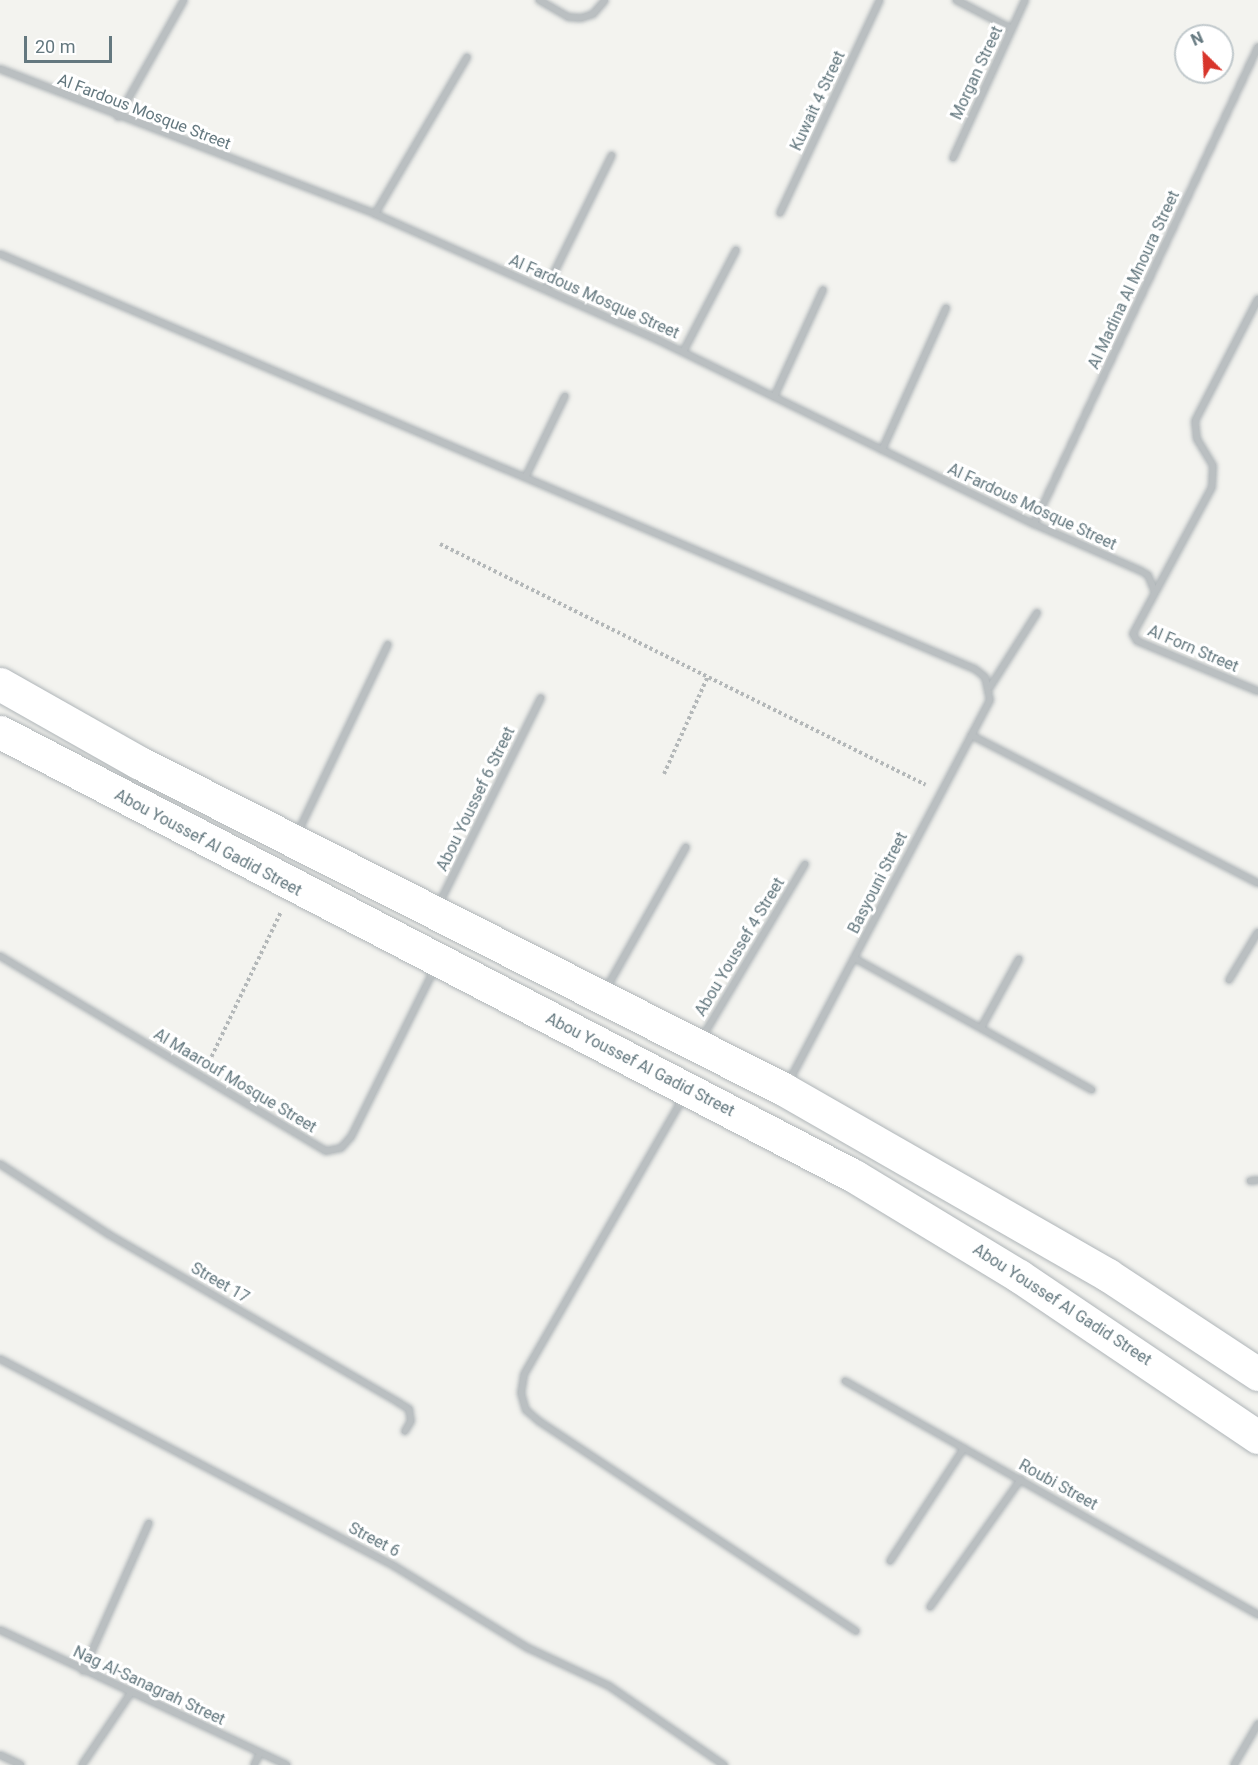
<!DOCTYPE html>
<html>
<head>
<meta charset="utf-8">
<style>
  body { margin:0 }
  #map { position:relative; width:1258px; height:1765px; overflow:hidden; background:#f3f3ef; font-family:Roboto,sans-serif }
  div>[style] { position:absolute }
  .path>* { height:4px; margin-top:-2px; transform-origin:0; background:repeating-linear-gradient(90deg,#b4b8b9 0 3px,transparent 0 6px) }
  .roads { filter:drop-shadow(0 0 2px #afb5b8) drop-shadow(0 0 2px #afb5b8) }
  .street>* { height:6px; margin:-3px; padding:0 3px; transform-origin:3px; border-radius:3px; background:#babfc1 }
  .secondary>* { height:33px; margin:-16.5px; padding:0 16.5px; transform-origin:16.5px; border-radius:16.5px; background:#fff }
  span { translate:-50% -50%; white-space:nowrap; text-align:center; line-height:1.15; -webkit-text-stroke:6px #fff; paint-order:stroke }
  .street-label { font-size:16px; color:#64787f }
  .north { position:absolute; left:1174px; top:24px; width:60px; height:60px; box-sizing:border-box; background:#fff; border:2px solid #c1c9cc; border-radius:50%; rotate:336deg; font-size:16px; font-weight:700; line-height:24px; text-align:center; color:#64787f }
  .north::after { content:''; display:block; margin:auto; width:21px; height:27px; background:#d8352b; clip-path:polygon(50% 0,100% 100%,50% 72%,0 100%) }
  .scale { position:absolute; left:24px; top:36px; width:88px; height:27px; box-sizing:border-box; border:3px solid #64787f; border-top:0; padding-left:8px; font-size:18px; line-height:21px; white-space:nowrap; color:#64787f; -webkit-text-stroke:4px #fff; paint-order:stroke }
</style>
</head>
<body>
<div id="map">
  <div class="path">
    <i style="left:440px;top:544px;width:542px;rotate:26.38deg"></i>
    <i style="left:664px;top:774px;width:107px;rotate:-65.8deg"></i>
    <i style="left:209px;top:1062px;width:166px;rotate:-64.4deg"></i>
  </div>
  <div class="roads">
    <div class="street">
      <i style="left:539px;top:0;width:34px;rotate:30deg"></i>
      <i style="left:568px;top:17px;width:13px;rotate:4deg"></i>
      <i style="left:581px;top:18px;width:13px;rotate:-18deg"></i>
      <i style="left:593px;top:14px;width:18px;rotate:-49deg"></i>
      <i style="left:956px;top:0;width:63px;rotate:27.4deg"></i>
      <i style="left:0;top:69px;width:402px;rotate:21.1deg"></i>
      <i style="left:375px;top:214px;width:308px;rotate:24deg"></i>
      <i style="left:656px;top:339px;width:421px;rotate:26.1deg"></i>
      <i style="left:1034px;top:524px;width:117px;rotate:23.7deg"></i>
      <i style="left:1141px;top:571px;width:8px;rotate:30deg"></i>
      <i style="left:1148px;top:575px;width:16px;rotate:68deg"></i>
      <i style="left:118px;top:117px;width:134px;rotate:-60.6deg"></i>
      <i style="left:953px;top:158px;width:174px;rotate:-65.5deg"></i>
      <i style="left:780px;top:213px;width:235px;rotate:-64.9deg"></i>
      <i style="left:375px;top:214px;width:182px;rotate:-59.6deg"></i>
      <i style="left:0;top:254px;width:1060px;rotate:23.06deg"></i>
      <i style="left:975px;top:669px;width:13px;rotate:39deg"></i>
      <i style="left:985px;top:677px;width:24px;rotate:78deg"></i>
      <i style="left:990px;top:700px;width:429px;rotate:117.8deg"></i>
      <i style="left:546px;top:289px;width:149px;rotate:-63.8deg"></i>
      <i style="left:1258px;top:299px;width:137px;rotate:117.3deg"></i>
      <i style="left:1195px;top:421px;width:18px;rotate:84deg"></i>
      <i style="left:1197px;top:439px;width:31px;rotate:59deg"></i>
      <i style="left:1213px;top:466px;width:21px;rotate:93deg"></i>
      <i style="left:1212px;top:487px;width:167px;rotate:118.3deg"></i>
      <i style="left:1133px;top:634px;width:8px;rotate:60deg"></i>
      <i style="left:1137px;top:641px;width:131px;rotate:22.5deg"></i>
      <i style="left:683px;top:352px;width:115px;rotate:-62.5deg"></i>
      <i style="left:774px;top:397px;width:118px;rotate:-65.4deg"></i>
      <i style="left:882px;top:450px;width:156px;rotate:-65.7deg"></i>
      <i style="left:526px;top:476px;width:89px;rotate:-64deg"></i>
      <i style="left:1034px;top:524px;width:527px;rotate:-64.85deg"></i>
      <i style="left:990px;top:687px;width:88px;rotate:-57.6deg"></i>
      <i style="left:971px;top:735px;width:323px;rotate:27.3deg"></i>
      <i style="left:298px;top:832px;width:208px;rotate:-64.4deg"></i>
      <i style="left:439px;top:904px;width:230px;rotate:-63.7deg"></i>
      <i style="left:0;top:956px;width:380px;rotate:30.9deg"></i>
      <i style="left:326px;top:1151px;width:15px;rotate:-11deg"></i>
      <i style="left:341px;top:1148px;width:15px;rotate:-48deg"></i>
      <i style="left:351px;top:1137px;width:189px;rotate:-63.6deg"></i>
      <i style="left:854px;top:958px;width:272px;rotate:29deg"></i>
      <i style="left:1229px;top:980px;width:56px;rotate:-58.9deg"></i>
      <i style="left:606px;top:989px;width:163px;rotate:-60.6deg"></i>
      <i style="left:981px;top:1028px;width:79px;rotate:-61.2deg"></i>
      <i style="left:703px;top:1036px;width:200px;rotate:-59.3deg"></i>
      <i style="left:683px;top:1098px;width:319px;rotate:119.9deg"></i>
      <i style="left:524px;top:1375px;width:18px;rotate:99deg"></i>
      <i style="left:521px;top:1393px;width:18px;rotate:74deg"></i>
      <i style="left:526px;top:1410px;width:18px;rotate:41deg"></i>
      <i style="left:540px;top:1422px;width:379px;rotate:33.5deg"></i>
      <i style="left:0;top:1164px;width:129px;rotate:32.9deg"></i>
      <i style="left:108px;top:1234px;width:337px;rotate:30.1deg"></i>
      <i style="left:399px;top:1403px;width:12px;rotate:31deg"></i>
      <i style="left:409px;top:1409px;width:12px;rotate:81deg"></i>
      <i style="left:411px;top:1421px;width:12px;rotate:121deg"></i>
      <i style="left:1250px;top:1181px;width:8px;rotate:-7deg"></i>
      <i style="left:0;top:1359px;width:445px;rotate:27.7deg"></i>
      <i style="left:394px;top:1566px;width:157px;rotate:31.5deg"></i>
      <i style="left:528px;top:1648px;width:89px;rotate:25.1deg"></i>
      <i style="left:609px;top:1686px;width:140px;rotate:34.5deg"></i>
      <i style="left:845px;top:1381px;width:475px;rotate:29.5deg"></i>
      <i style="left:890px;top:1561px;width:135px;rotate:-56.8deg"></i>
      <i style="left:930px;top:1607px;width:157px;rotate:-54.6deg"></i>
      <i style="left:0;top:1630px;width:317px;rotate:25.2deg"></i>
      <i style="left:83px;top:1671px;width:162px;rotate:-66deg"></i>
      <i style="left:0;top:1755px;width:23px;rotate:25deg"></i>
      <i style="left:82px;top:1765px;width:86px;rotate:-55.9deg"></i>
      <i style="left:254px;top:1765px;width:13px;rotate:-63deg"></i>
      <i style="left:1234px;top:1765px;width:48px;rotate:-59.7deg"></i>
    </div>
    <div class="secondary">
      <i style="left:0;top:684px;width:159px;rotate:29.5deg"></i>
      <i style="left:138px;top:762px;width:725px;rotate:26.88deg"></i>
      <i style="left:785px;top:1090px;width:372px;rotate:29.8deg"></i>
      <i style="left:1108px;top:1275px;width:180px;rotate:33.4deg"></i>
      <i style="left:0;top:732px;width:963px;rotate:27.47deg"></i>
      <i style="left:854px;top:1176px;width:193px;rotate:31.2deg"></i>
      <i style="left:1019px;top:1276px;width:288px;rotate:34deg"></i>
    </div>
  </div>
  <div class="street-label">
    <span style="left:977px;top:73px;rotate:-65deg">Morgan Street</span>
    <span style="left:818px;top:101px;rotate:-65deg">Kuwait 4 Street</span>
    <span style="left:144px;top:112px;rotate:21deg">Al Fardous Mosque Street</span>
    <span style="left:1134px;top:280px;rotate:-65deg">Al Madina Al Mnoura Street</span>
    <span style="left:594px;top:297px;rotate:24deg">Al Fardous Mosque Street</span>
    <span style="left:1032px;top:507px;rotate:25deg">Al Fardous Mosque Street</span>
    <span style="left:1193px;top:649px;rotate:23deg">Al Forn Street</span>
    <span style="left:476px;top:799px;rotate:-64deg">Abou Youssef 6 Street</span>
    <span style="left:208px;top:843px;rotate:28deg">Abou Youssef Al Gadid Street</span>
    <span style="left:878px;top:883px;rotate:-63deg">Basyouni Street</span>
    <span style="left:740px;top:947px;rotate:-59deg">Abou Youssef 4 Street</span>
    <span style="left:640px;top:1065px;rotate:27deg">Abou Youssef Al Gadid Street</span>
    <span style="left:235px;top:1081px;rotate:31deg">Al Maarouf Mosque Street</span>
    <span style="left:220px;top:1283px;rotate:30deg">Street 17</span>
    <span style="left:1062px;top:1305px;rotate:33deg">Abou Youssef Al Gadid Street</span>
    <span style="left:1058px;top:1485px;rotate:29deg">Roubi Street</span>
    <span style="left:374px;top:1540px;rotate:28deg">Street 6</span>
    <span style="left:149px;top:1686px;rotate:25deg">Nag Al-Sanagrah Street</span>
  </div>
  <div class="north">N</div>
  <div class="scale">20 m</div>
</div>
</body>
</html>
